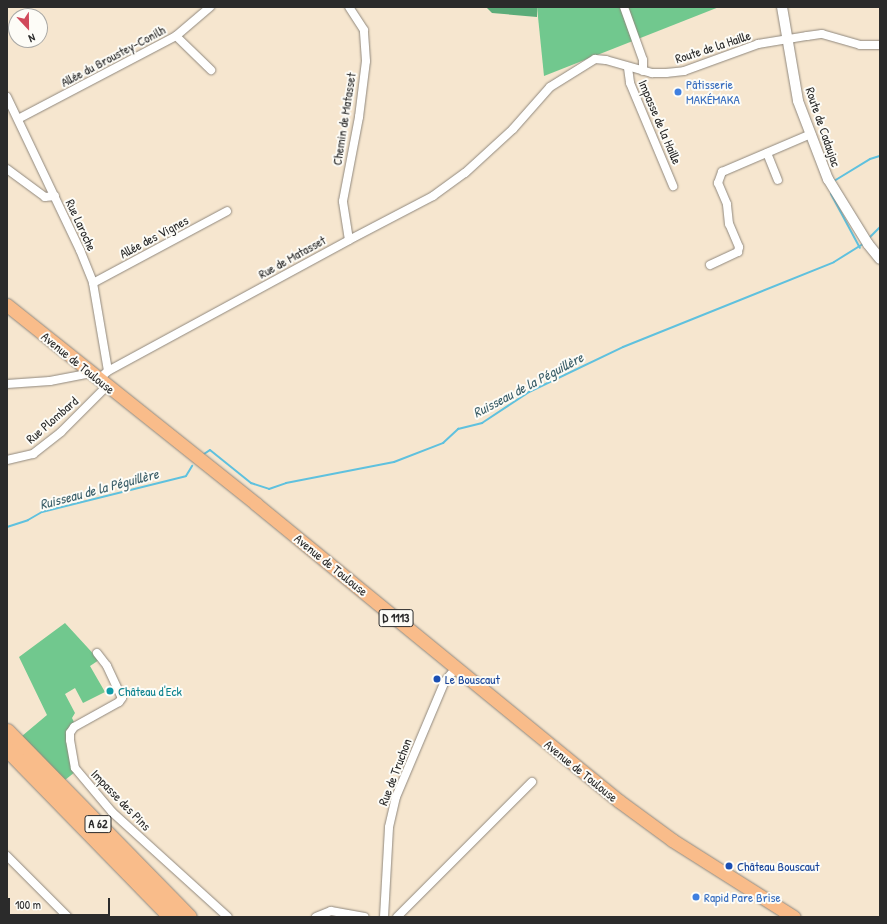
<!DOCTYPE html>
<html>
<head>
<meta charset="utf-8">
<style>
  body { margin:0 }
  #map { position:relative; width:887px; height:924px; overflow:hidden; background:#f6e6cf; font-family:"Patrick Hand",sans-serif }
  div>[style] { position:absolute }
  .green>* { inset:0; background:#71c88e }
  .forest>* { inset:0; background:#5cac79 }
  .stream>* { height:2px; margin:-1px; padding:0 1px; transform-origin:1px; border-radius:1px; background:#5fc1de }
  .roads { filter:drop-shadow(0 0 1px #90887d) drop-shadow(0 0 1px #90887d) }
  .minor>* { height:8px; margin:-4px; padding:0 4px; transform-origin:4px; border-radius:4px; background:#fff }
  .tertiary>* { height:10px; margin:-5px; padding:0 5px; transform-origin:5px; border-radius:5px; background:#fff }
  .primary>* { height:13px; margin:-6.5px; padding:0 6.5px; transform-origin:6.5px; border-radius:6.5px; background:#f9bc8a }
  .motorway>* { height:15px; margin:-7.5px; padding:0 7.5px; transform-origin:7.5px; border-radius:7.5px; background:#f9bc8a }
  .dots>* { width:11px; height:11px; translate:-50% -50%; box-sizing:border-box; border:2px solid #fdfcf7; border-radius:50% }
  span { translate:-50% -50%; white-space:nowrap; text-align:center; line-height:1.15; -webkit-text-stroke:4px #fdfcf7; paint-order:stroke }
  .shield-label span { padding:1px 3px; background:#fdfcf7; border:1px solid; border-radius:3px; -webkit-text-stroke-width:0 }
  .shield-label { font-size:12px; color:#2b2b2b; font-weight:700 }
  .street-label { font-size:13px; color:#2b2b2b }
  .shop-label { font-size:13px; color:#366cbe }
  .left { translate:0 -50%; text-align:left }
  .transit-label { font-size:13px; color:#164399 }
  .culture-label { font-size:13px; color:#0d838f }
  .water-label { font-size:14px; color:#3d606a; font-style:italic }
  .frame { position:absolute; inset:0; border:8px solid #2b2b2b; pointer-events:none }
  .north { position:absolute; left:8px; top:8px; width:40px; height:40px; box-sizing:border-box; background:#fdfcf7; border:1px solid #a9a8a5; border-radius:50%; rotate:158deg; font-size:11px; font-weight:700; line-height:16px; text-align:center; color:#2b2b2b }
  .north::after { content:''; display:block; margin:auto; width:14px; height:18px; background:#d1495b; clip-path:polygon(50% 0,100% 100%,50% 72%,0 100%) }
  .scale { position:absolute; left:8px; top:898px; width:102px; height:18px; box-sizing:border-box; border:2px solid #2b2b2b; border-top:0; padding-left:5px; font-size:12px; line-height:14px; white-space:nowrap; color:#2b2b2b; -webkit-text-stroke:3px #fdfcf7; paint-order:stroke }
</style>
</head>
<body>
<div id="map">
  <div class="green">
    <i style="clip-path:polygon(537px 7px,719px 7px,544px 76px)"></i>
    <i style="clip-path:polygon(65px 623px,99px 660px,90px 666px,105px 692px,83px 703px,75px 688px,65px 694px,75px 713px,72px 718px,75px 724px,66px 733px,75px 772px,65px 780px,22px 736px,47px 715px,19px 657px)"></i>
  </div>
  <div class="forest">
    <i style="clip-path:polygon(486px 7px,537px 7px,537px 17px,492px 13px)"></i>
  </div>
  <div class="stream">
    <i style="left:834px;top:181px;width:42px;rotate:-31.4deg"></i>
    <i style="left:870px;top:159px;width:10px;rotate:-17deg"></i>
    <i style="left:831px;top:194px;width:61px;rotate:61.8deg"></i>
    <i style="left:869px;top:238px;width:16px;rotate:-45deg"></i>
    <i style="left:204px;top:454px;width:7px;rotate:-34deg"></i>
    <i style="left:210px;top:450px;width:53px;rotate:38.8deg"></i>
    <i style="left:251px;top:483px;width:19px;rotate:18deg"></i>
    <i style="left:269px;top:489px;width:18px;rotate:-19deg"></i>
    <i style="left:286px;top:483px;width:110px;rotate:-11deg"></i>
    <i style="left:394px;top:462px;width:53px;rotate:-21.2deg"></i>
    <i style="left:443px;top:443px;width:21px;rotate:-43deg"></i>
    <i style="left:458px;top:429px;width:25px;rotate:-14deg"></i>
    <i style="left:482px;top:423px;width:56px;rotate:-33.4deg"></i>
    <i style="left:529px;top:392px;width:104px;rotate:-25.6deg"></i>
    <i style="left:623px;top:347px;width:227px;rotate:-21.9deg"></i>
    <i style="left:834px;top:262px;width:34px;rotate:-32deg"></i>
    <i style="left:7px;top:527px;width:22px;rotate:-18deg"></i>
    <i style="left:28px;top:520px;width:16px;rotate:-30deg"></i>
    <i style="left:42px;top:512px;width:148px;rotate:-14deg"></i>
    <i style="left:186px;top:476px;width:12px;rotate:-59deg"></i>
  </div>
  <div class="roads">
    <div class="minor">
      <i style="left:624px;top:7px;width:56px;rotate:70.3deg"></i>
      <i style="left:643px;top:60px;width:11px;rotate:90deg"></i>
      <i style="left:176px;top:36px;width:45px;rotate:-40.5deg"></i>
      <i style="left:628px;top:68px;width:15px;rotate:82deg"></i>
      <i style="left:630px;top:83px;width:112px;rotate:67.3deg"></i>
      <i style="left:7px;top:97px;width:170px;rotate:64.5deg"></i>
      <i style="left:80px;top:250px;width:35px;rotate:68deg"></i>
      <i style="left:93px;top:283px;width:89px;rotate:80.3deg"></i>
      <i style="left:18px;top:119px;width:178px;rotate:-27.7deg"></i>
      <i style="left:176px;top:36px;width:49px;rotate:44.2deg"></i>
      <i style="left:767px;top:153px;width:29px;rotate:68deg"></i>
      <i style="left:7px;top:169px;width:47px;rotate:36.4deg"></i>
      <i style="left:45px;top:197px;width:10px;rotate:-6deg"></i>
      <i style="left:349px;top:240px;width:39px;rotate:-99deg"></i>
      <i style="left:343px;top:201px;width:86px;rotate:-79.2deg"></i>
      <i style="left:359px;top:117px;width:56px;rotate:-82.9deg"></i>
      <i style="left:366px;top:61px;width:31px;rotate:-94deg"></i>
      <i style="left:364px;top:30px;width:27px;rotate:-123deg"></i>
      <i style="left:710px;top:265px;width:31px;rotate:-25deg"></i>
      <i style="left:738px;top:252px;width:5px;rotate:-79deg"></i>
      <i style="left:739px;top:247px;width:25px;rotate:-113deg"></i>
      <i style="left:729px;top:224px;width:20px;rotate:-96deg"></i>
      <i style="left:727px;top:204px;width:23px;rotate:-113deg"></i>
      <i style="left:718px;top:183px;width:12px;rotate:-70deg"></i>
      <i style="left:722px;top:172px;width:97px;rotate:-23.1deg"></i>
      <i style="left:93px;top:283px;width:152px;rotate:-28.2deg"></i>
      <i style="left:99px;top:379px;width:12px;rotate:-42deg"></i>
      <i style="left:108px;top:371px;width:274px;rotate:-28.5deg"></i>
      <i style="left:349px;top:240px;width:95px;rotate:-27.6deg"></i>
      <i style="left:433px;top:196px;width:39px;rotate:-36deg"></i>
      <i style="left:465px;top:173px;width:65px;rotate:-42.5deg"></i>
      <i style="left:513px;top:129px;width:56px;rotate:-48.6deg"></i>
      <i style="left:550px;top:87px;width:53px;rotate:-31.9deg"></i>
      <i style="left:595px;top:59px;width:11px;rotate:5deg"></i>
      <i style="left:606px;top:60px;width:48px;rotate:15.8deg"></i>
      <i style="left:652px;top:73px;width:14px"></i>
      <i style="left:666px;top:73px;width:18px;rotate:-6deg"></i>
      <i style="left:684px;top:71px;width:79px;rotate:-20deg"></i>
      <i style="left:758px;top:44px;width:50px;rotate:-9.3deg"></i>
      <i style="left:807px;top:36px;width:15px;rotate:-8deg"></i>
      <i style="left:822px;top:34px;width:40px;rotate:16deg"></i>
      <i style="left:860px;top:45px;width:20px"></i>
      <i style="left:7px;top:384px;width:43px;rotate:-4deg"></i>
      <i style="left:50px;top:381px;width:43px;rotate:-10.8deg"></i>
      <i style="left:7px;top:460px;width:27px;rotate:-13deg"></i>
      <i style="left:33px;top:454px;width:36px;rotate:-38deg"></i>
      <i style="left:61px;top:432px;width:65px;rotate:-45deg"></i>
      <i style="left:97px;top:653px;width:16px;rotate:52deg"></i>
      <i style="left:107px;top:666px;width:35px;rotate:65deg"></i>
      <i style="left:122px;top:698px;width:5px;rotate:127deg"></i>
      <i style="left:119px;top:702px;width:51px;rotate:150.9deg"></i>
      <i style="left:74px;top:727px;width:7px;rotate:124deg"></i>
      <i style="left:70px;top:733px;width:7px;rotate:90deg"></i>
      <i style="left:70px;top:740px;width:28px;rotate:80deg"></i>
      <i style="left:75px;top:768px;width:57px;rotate:49.9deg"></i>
      <i style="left:112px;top:812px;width:156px;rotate:42.2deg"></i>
      <i style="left:7px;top:856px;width:86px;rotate:45deg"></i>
      <i style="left:316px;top:917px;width:16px;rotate:-22deg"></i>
      <i style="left:331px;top:911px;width:34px;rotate:10deg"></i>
      <i style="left:384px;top:917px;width:90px;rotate:-86.8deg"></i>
      <i style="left:389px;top:827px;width:31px;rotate:-77deg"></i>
      <i style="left:396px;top:797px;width:126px;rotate:-67.1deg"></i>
      <i style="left:445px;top:681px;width:17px;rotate:-50deg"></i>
      <i style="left:397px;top:917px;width:191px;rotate:-45deg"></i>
    </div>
    <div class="tertiary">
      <i style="left:782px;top:7px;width:95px;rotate:80.3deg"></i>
      <i style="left:798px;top:101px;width:84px;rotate:69deg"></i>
      <i style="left:828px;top:179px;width:76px;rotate:58.4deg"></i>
      <i style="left:868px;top:244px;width:19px;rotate:51deg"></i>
    </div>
    <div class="primary">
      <i style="left:7px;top:305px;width:319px;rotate:38.6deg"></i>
      <i style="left:256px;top:504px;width:469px;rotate:39.3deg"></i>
      <i style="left:619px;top:801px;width:66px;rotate:36.3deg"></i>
      <i style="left:672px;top:840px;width:144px;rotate:32.3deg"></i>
    </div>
    <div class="motorway">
      <i style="left:7px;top:731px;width:260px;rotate:45.6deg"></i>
      <i style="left:7px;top:749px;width:235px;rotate:45.7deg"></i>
    </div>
  </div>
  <div class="dots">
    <i style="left:678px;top:92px;background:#3f7fe0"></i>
    <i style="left:437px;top:679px;background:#1a4fb4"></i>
    <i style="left:110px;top:691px;background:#0f9aa8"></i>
    <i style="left:729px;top:866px;background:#1a4fb4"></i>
    <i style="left:696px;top:897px;background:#3f7fe0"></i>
  </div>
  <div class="shield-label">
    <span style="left:396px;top:618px">D 1113</span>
    <span style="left:98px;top:824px">A 62</span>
  </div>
  <div class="street-label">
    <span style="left:713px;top:47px;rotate:-18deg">Route de la Haille</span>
    <span style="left:113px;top:56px;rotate:-28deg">Allée du Broustey-Conilh</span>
    <span style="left:344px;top:119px;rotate:-81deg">Chemin de Matasset</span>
    <span style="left:660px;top:122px;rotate:67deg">Impasse de la Haille</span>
    <span style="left:823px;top:127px;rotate:71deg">Route de Cadaujac</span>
    <span style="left:81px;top:225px;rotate:65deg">Rue Laroche</span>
    <span style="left:154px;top:237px;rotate:-28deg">Allée des Vignes</span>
    <span style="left:292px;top:257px;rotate:-29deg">Rue de Matasset</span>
    <span style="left:78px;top:363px;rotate:39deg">Avenue de Toulouse</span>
    <span style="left:52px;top:420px;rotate:-41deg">Rue Plombard</span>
    <span style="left:331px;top:565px;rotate:39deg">Avenue de Toulouse</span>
    <span style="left:581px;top:771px;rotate:39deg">Avenue de Toulouse</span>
    <span style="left:395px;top:772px;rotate:-69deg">Rue de Truchon</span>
    <span style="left:121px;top:800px;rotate:46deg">Impasse des Pins</span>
  </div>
  <div class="shop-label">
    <span class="left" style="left:686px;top:92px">Pâtisserie<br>MAKÉMAKA</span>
    <span class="left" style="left:704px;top:897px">Rapid Pare Brise</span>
  </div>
  <div class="transit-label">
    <span class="left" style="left:445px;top:679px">Le Bouscaut</span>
    <span class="left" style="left:737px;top:866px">Château Bouscaut</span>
  </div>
  <div class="culture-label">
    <span class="left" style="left:118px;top:691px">Château d'Eck</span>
  </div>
  <div class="water-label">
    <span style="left:528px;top:385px;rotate:-28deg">Ruisseau de la Péguillère</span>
    <span style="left:99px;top:489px;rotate:-15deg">Ruisseau de la Péguillère</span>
  </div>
  <div class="frame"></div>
  <div class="north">N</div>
  <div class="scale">100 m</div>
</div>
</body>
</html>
